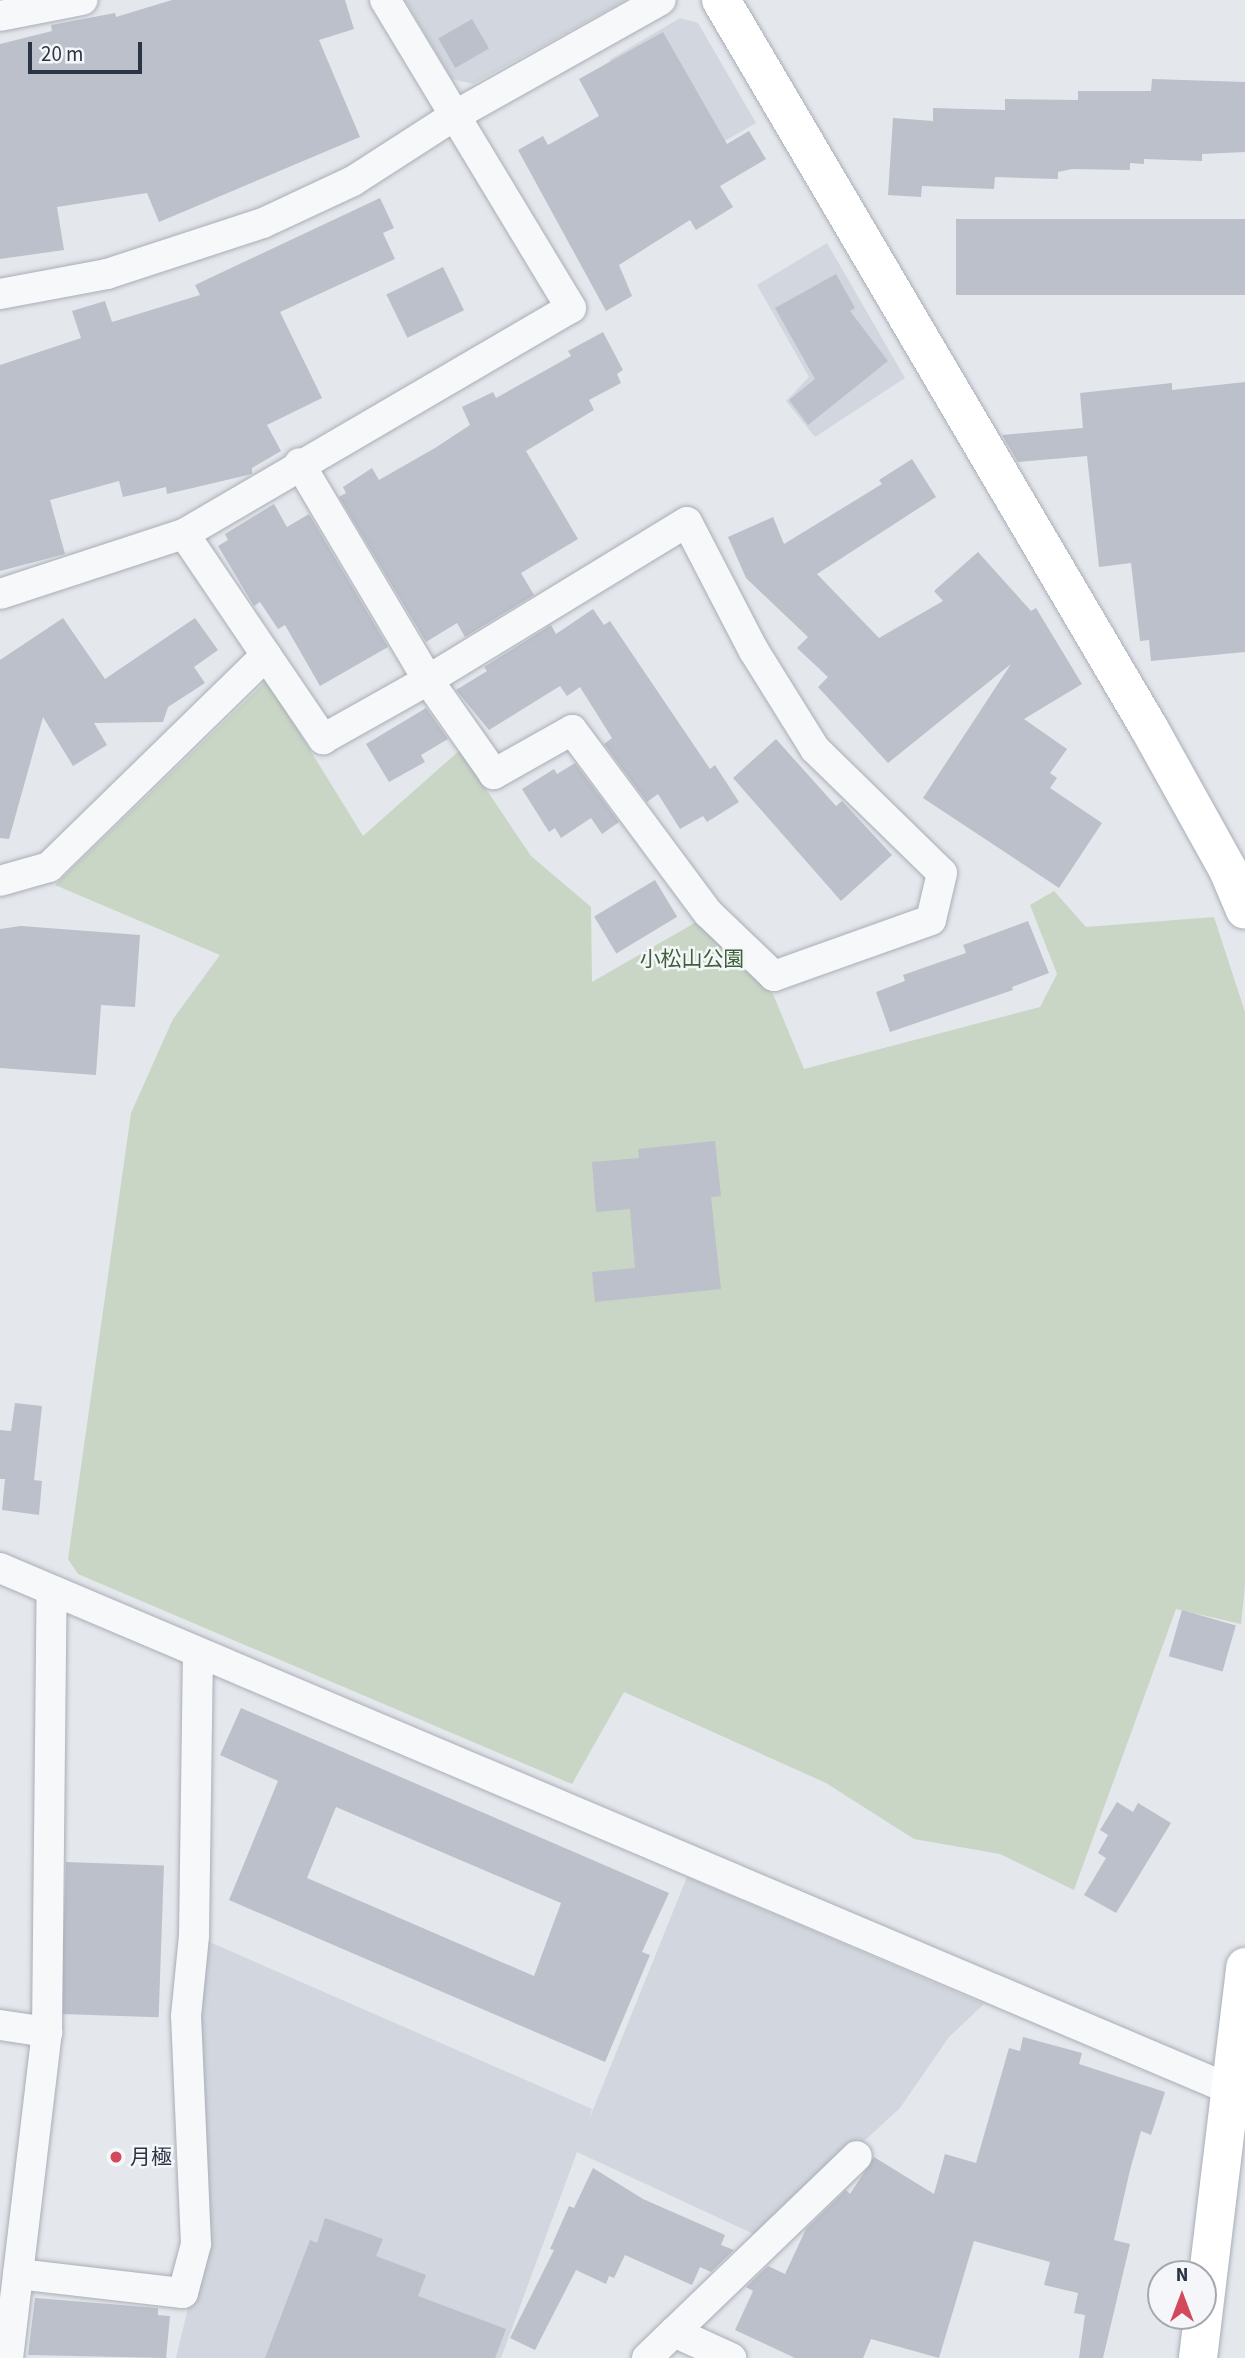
<!DOCTYPE html>
<html>
<head>
<meta charset="utf-8">
<style>
  body { margin:0 }
  #map { position:relative; width:1245px; height:2358px; overflow:hidden; background:#e4e7ec; font-family:"Source Sans 3","Noto Sans JP",sans-serif }
  div>[style] { position:absolute }
  .built>* { inset:0; background:#d2d6de }
  .green>* { inset:0; background:#c9d6c5 }
  .building>* { inset:0; background:#bbc0ca; transform-origin:0 0 }
  .roads { filter:drop-shadow(0 0 2px #a9aeb7) drop-shadow(0 0 2px #a9aeb7) }
  .street>* { height:30px; margin:-15px; padding:0 15px; transform-origin:15px; border-radius:15px; background:#f7f8fa }
  .secondary>* { height:38px; margin:-19px; padding:0 19px; transform-origin:19px; border-radius:19px; background:#fff }
  .dots>* { width:19px; height:19px; translate:-50% -50%; box-sizing:border-box; border:4px solid #f4f6f9; border-radius:50% }
  span { translate:-50% -50%; white-space:nowrap; text-align:center; line-height:1.15; -webkit-text-stroke:5px #f4f6f9; paint-order:stroke }
  .park-label { font-size:21px; color:#3f6138 }
  .poi-label { font-size:21px; color:#2b3445 }
  .left { translate:0 -50%; text-align:left }
  .north { position:absolute; left:1147px; top:2260px; width:70px; height:70px; box-sizing:border-box; background:#f4f6f9; border:2px solid #a4a8b1; border-radius:50%; rotate:0deg; font-size:19px; font-weight:700; line-height:28px; text-align:center; color:#2b3445 }
  .north::after { content:''; display:block; margin:auto; width:24px; height:32px; background:#d1495b; clip-path:polygon(50% 0,100% 100%,50% 72%,0 100%) }
  .scale { position:absolute; left:28px; top:42px; width:114px; height:32px; box-sizing:border-box; border:4px solid #2b3445; border-top:0; padding-left:9px; font-size:21px; line-height:24px; white-space:nowrap; color:#2b3445; -webkit-text-stroke:5px #f4f6f9; paint-order:stroke }
</style>
</head>
<body>
<div id="map">
  <div class="built">
    <i style="clip-path:polygon(405px 0,626px 0,473px 84px,452px 79px)"></i>
    <i style="clip-path:polygon(680px 18px,698px 23px,756px 123px,672px 171px,609px 60px)"></i>
    <i style="clip-path:polygon(827px 243px,905px 378px,815px 437px,786px 401px,809px 377px,757px 285px)"></i>
    <i style="clip-path:polygon(687px 1877px,984px 2004px,949px 2037px,900px 2108px,760px 2237px,577px 2152px,501px 2358px,176px 2358px,204px 2242px,193px 2017px,205px 1940px,592px 2109px,588px 2122px)"></i>
  </div>
  <div class="green">
    <i style="clip-path:polygon(267px 680px,363px 836px,460px 750px,531px 856px,591px 907px,592px 982px,698px 921px,773px 994px,804px 1069px,1040px 1007px,1057px 974px,1030px 905px,1054px 891px,1086px 927px,1214px 917px,1245px 1012px,1245px 1585px,1241px 1624px,1176px 1609px,1074px 1890px,1000px 1854px,914px 1839px,826px 1783px,624px 1692px,572px 1784px,78px 1574px,68px 1559px,131px 1113px,173px 1019px,220px 955px,55px 885px)"></i>
  </div>
  <div class="building">
    <i style="clip-path:polygon(172px 0,345px 0,354px 29px,319px 40px,360px 137px,159px 222px,147px 193px,57px 207px,64px 250px,0 259px,0 44px,52px 31px,51px 25px,115px 13px,116px 17px)"></i>
    <i style="left:472px;top:19px;width:34px;height:39px;rotate:60deg"></i>
    <i style="clip-path:polygon(663px 32px,727px 144px,749px 131px,766px 159px,720px 186px,733px 207px,696px 230px,690px 220px,619px 265px,632px 296px,606px 311px,518px 150px,543px 136px,548px 145px,599px 116px,579px 79px)"></i>
    <i style="clip-path:polygon(1152px 79px,1245px 82px,1245px 152px,1202px 154px,1202px 161px,1144px 159px,1144px 164px,1130px 163px,1130px 170px,1072px 169px,1058px 172px,1058px 179px,995px 177px,994px 189px,922px 186px,921px 197px,888px 195px,893px 118px,933px 121px,933px 108px,1005px 110px,1005px 99px,1078px 100px,1078px 91px,1151px 91px)"></i>
    <i style="clip-path:polygon(380px 198px,394px 228px,383px 233px,395px 259px,280px 312px,322px 398px,267px 425px,281px 451px,252px 468px,252px 474px,167px 494px,166px 487px,123px 497px,119px 481px,50px 500px,65px 554px,0 571px,0 365px,81px 338px,72px 311px,105px 301px,112px 322px,200px 295px,195px 285px)"></i>
    <i style="left:1245px;top:219px;width:76px;height:289px;rotate:90deg"></i>
    <i style="left:443px;top:267px;width:48px;height:63px;rotate:64deg"></i>
    <i style="clip-path:polygon(836px 274px,855px 308px,850px 311px,888px 361px,808px 425px,789px 400px,815px 379px,775px 308px)"></i>
    <i style="clip-path:polygon(603px 332px,623px 370px,617px 374px,621px 383px,589px 400px,594px 410px,526px 451px,578px 539px,521px 573px,534px 595px,465px 637px,457px 623px,426px 642px,339px 497px,346px 493px,343px 487px,372px 468px,379px 480px,435px 448px,470px 425px,462px 407px,493px 392px,496px 398px,571px 356px,568px 351px)"></i>
    <i style="clip-path:polygon(1245px 382px,1245px 652px,1151px 661px,1149px 640px,1140px 641px,1131px 563px,1099px 567px,1087px 456px,1018px 462px,1002px 435px,1083px 428px,1080px 393px,1172px 383px,1172px 390px)"></i>
    <i style="clip-path:polygon(912px 459px,936px 497px,817px 574px,879px 638px,943px 601px,934px 591px,978px 552px,1031px 611px,1036px 608px,1082px 684px,1024px 719px,1067px 749px,1050px 773px,1057px 778px,1050px 788px,1102px 823px,1059px 888px,923px 798px,1011px 664px,888px 763px,818px 687px,828px 677px,797px 648px,808px 637px,746px 578px,728px 537px,773px 517px,784px 544px,882px 484px,879px 480px)"></i>
    <i style="clip-path:polygon(274px 504px,287px 527px,309px 514px,388px 647px,320px 686px,285px 625px,278px 629px,260px 602px,254px 606px,218px 546px,228px 540px,225px 534px)"></i>
    <i style="clip-path:polygon(593px 609px,604px 625px,610px 621px,710px 769px,715px 765px,739px 802px,707px 822px,703px 816px,680px 829px,658px 794px,647px 802px,604px 744px,612px 738px,580px 687px,567px 696px,560px 686px,489px 730px,456px 690px,487px 671px,484px 667px,551px 625px,556px 634px)"></i>
    <i style="clip-path:polygon(63px 618px,105px 679px,195px 618px,218px 650px,194px 667px,205px 683px,168px 707px,163px 722px,94px 723px,107px 745px,73px 766px,43px 717px,9px 839px,0 838px,0 660px)"></i>
    <i style="clip-path:polygon(426px 708px,448px 739px,421px 755px,425px 762px,389px 782px,366px 744px)"></i>
    <i style="clip-path:polygon(776px 739px,836px 806px,842px 801px,892px 855px,841px 901px,733px 778px)"></i>
    <i style="clip-path:polygon(575px 763px,619px 822px,602px 834px,591px 818px,561px 838px,555px 828px,549px 832px,522px 789px,554px 769px,557px 774px)"></i>
    <i style="left:655px;top:880px;width:43px;height:71px;rotate:59deg"></i>
    <i style="clip-path:polygon(1028px 921px,1049px 973px,1012px 987px,1013px 990px,890px 1032px,876px 992px,905px 981px,903px 975px,966px 953px,963px 945px)"></i>
    <i style="clip-path:polygon(21px 926px,140px 935px,135px 1007px,101px 1005px,96px 1075px,0 1068px,0 929px)"></i>
    <i style="clip-path:polygon(715px 1141px,721px 1196px,711px 1197px,721px 1289px,595px 1302px,592px 1272px,635px 1268px,630px 1209px,596px 1212px,592px 1162px,639px 1158px,638px 1149px)"></i>
    <i style="clip-path:polygon(15px 1403px,42px 1406px,34px 1480px,42px 1481px,39px 1515px,2px 1510px,5px 1479px,0 1479px,0 1430px,11px 1431px)"></i>
    <i style="left:1182px;top:1610px;width:56px;height:48px;rotate:16deg"></i>
    <i style="clip-path:polygon(evenodd,241px 1708px,669px 1893px,642px 1952px,650px 1955px,605px 2062px,229px 1900px,278px 1781px,220px 1755px,241px 1708px,336px 1807px,561px 1903px,534px 1976px,307px 1878px,336px 1807px)"></i>
    <i style="clip-path:polygon(1117px 1802px,1133px 1812px,1138px 1803px,1171px 1823px,1116px 1913px,1084px 1895px,1106px 1858px,1098px 1853px,1108px 1835px,1100px 1830px)"></i>
    <i style="left:66px;top:1862px;width:98px;height:152px;rotate:2deg"></i>
    <i style="clip-path:polygon(1023px 2037px,1082px 2053px,1079px 2064px,1165px 2092px,1151px 2135px,1141px 2131px,1130px 2170px,1114px 2240px,1130px 2244px,1103px 2358px,1079px 2358px,1085px 2315px,1074px 2313px,1078px 2293px,1044px 2285px,1050px 2262px,974px 2241px,939px 2358px,871px 2339px,863px 2358px,795px 2358px,735px 2330px,753px 2291px,746px 2287px,768px 2266px,785px 2274px,806px 2229px,846px 2190px,850px 2194px,874px 2157px,934px 2194px,945px 2154px,976px 2163px,1009px 2048px,1020px 2051px)"></i>
    <i style="clip-path:polygon(593px 2168px,643px 2199px,725px 2235px,721px 2245px,734px 2250px,711px 2272px,700px 2267px,692px 2285px,625px 2255px,614px 2278px,609px 2276px,606px 2284px,576px 2270px,535px 2350px,510px 2338px,554px 2250px,550px 2249px,569px 2206px,574px 2208px)"></i>
    <i style="clip-path:polygon(325px 2218px,383px 2239px,376px 2256px,426px 2275px,418px 2296px,506px 2329px,495px 2358px,265px 2358px,310px 2240px,317px 2243px)"></i>
    <i style="clip-path:polygon(35px 2298px,158px 2308px,158px 2315px,170px 2316px,166px 2358px,28px 2355px)"></i>
  </div>
  <div class="roads">
    <div class="street">
      <i style="left:0;top:16px;width:84px;rotate:-11deg"></i>
      <i style="left:0;top:294px;width:109px;rotate:-10.6deg"></i>
      <i style="left:107px;top:274px;width:164px;rotate:-18.1deg"></i>
      <i style="left:263px;top:223px;width:99px;rotate:-25deg"></i>
      <i style="left:353px;top:181px;width:120px;rotate:-32.8deg"></i>
      <i style="left:454px;top:116px;width:237px;rotate:-29.3deg"></i>
      <i style="left:0;top:594px;width:194px;rotate:-18.1deg"></i>
      <i style="left:184px;top:534px;width:448px;rotate:-30.3deg"></i>
      <i style="left:571px;top:308px;width:360px;rotate:-121.1deg"></i>
      <i style="left:266px;top:655px;width:102px;rotate:55.8deg"></i>
      <i style="left:323px;top:739px;width:120px;rotate:-29.3deg"></i>
      <i style="left:428px;top:680px;width:303px;rotate:-31.4deg"></i>
      <i style="left:687px;top:522px;width:145px;rotate:62.6deg"></i>
      <i style="left:754px;top:651px;width:115px;rotate:58.1deg"></i>
      <i style="left:815px;top:749px;width:177px;rotate:44.3deg"></i>
      <i style="left:942px;top:873px;width:48px;rotate:103.2deg"></i>
      <i style="left:931px;top:920px;width:167px;rotate:160.4deg"></i>
      <i style="left:774px;top:976px;width:91px;rotate:-136.3deg"></i>
      <i style="left:708px;top:913px;width:228px;rotate:-126.6deg"></i>
      <i style="left:572px;top:730px;width:90px;rotate:150.6deg"></i>
      <i style="left:494px;top:774px;width:115px;rotate:-125.1deg"></i>
      <i style="left:428px;top:680px;width:252px;rotate:-120.7deg"></i>
      <i style="left:0;top:881px;width:51px;rotate:-15.9deg"></i>
      <i style="left:49px;top:867px;width:303px;rotate:-44.3deg"></i>
      <i style="left:266px;top:655px;width:146px;rotate:-124.1deg"></i>
      <i style="left:0;top:1568px;width:1335px;rotate:22.97deg"></i>
      <i style="left:0;top:2025px;width:48px;rotate:8.5deg"></i>
      <i style="left:18px;top:2274px;width:166px;rotate:6.6deg"></i>
      <i style="left:183px;top:2293px;width:51px;rotate:-75.1deg"></i>
      <i style="left:196px;top:2244px;width:228px;rotate:-92.5deg"></i>
      <i style="left:186px;top:2016px;width:80px;rotate:-84.3deg"></i>
      <i style="left:194px;top:1936px;width:280px;rotate:-89.2deg"></i>
      <i style="left:674px;top:2332px;width:63px;rotate:24.5deg"></i>
      <i style="left:8px;top:2358px;width:328px;rotate:-83.2deg"></i>
      <i style="left:47px;top:2032px;width:441px;rotate:-89.4deg"></i>
      <i style="left:647px;top:2358px;width:291px;rotate:-43.9deg"></i>
    </div>
    <div class="secondary">
      <i style="left:721px;top:0;width:844px;rotate:59.55deg"></i>
      <i style="left:1149px;top:728px;width:162px;rotate:60.9deg"></i>
      <i style="left:1228px;top:870px;width:43px;rotate:67deg"></i>
      <i style="left:1198px;top:2358px;width:394px;rotate:-83.1deg"></i>
    </div>
  </div>
  <div class="dots">
    <i style="left:116px;top:2157px;background:#d1495b"></i>
  </div>
  <div class="park-label">
    <span style="left:692px;top:959px">小松山公園</span>
  </div>
  <div class="poi-label">
    <span class="left" style="left:130px;top:2157px">月極</span>
  </div>
  <div class="north">N</div>
  <div class="scale">20 m</div>
</div>
</body>
</html>
